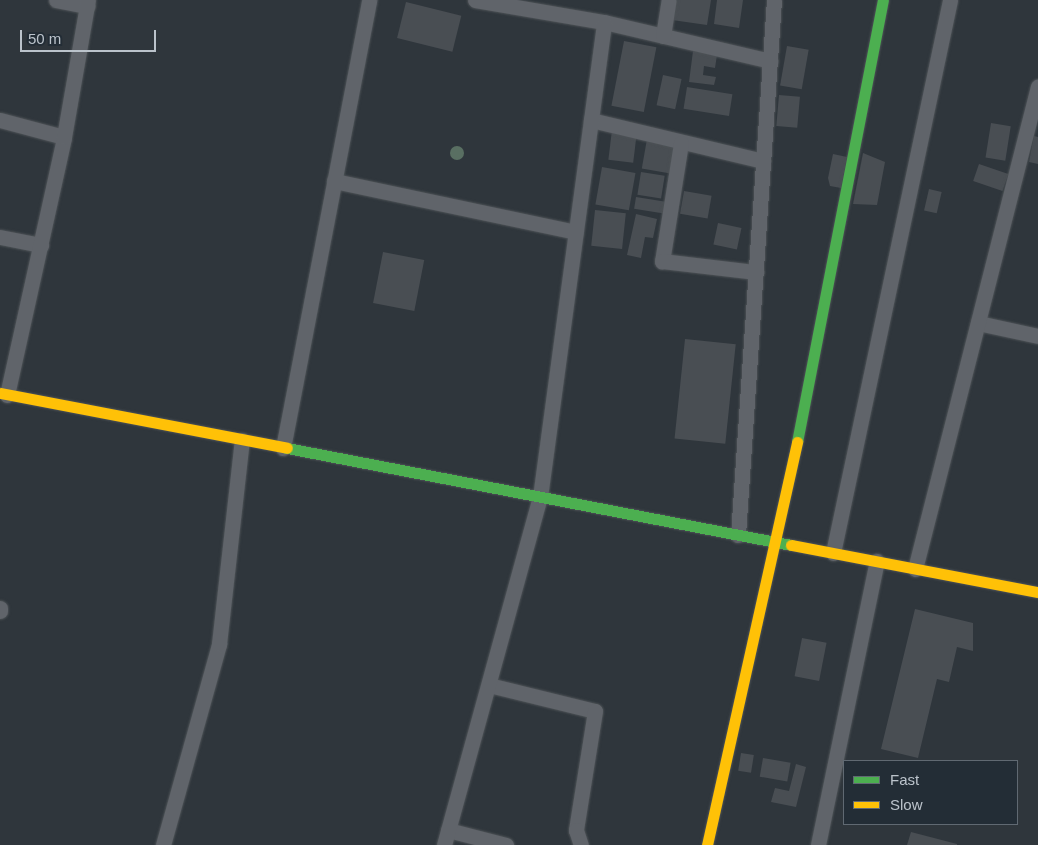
<!DOCTYPE html>
<html>
<head>
<meta charset="utf-8">
<style>
  body { margin:0 }
  #map { position:relative; width:1038px; height:845px; overflow:hidden; background:#2f363c; font-family:Helvetica,sans-serif }
  div>[style] { position:absolute }
  .building>* { inset:0; background:#494e53; transform-origin:0 0 }
  .roads { filter:drop-shadow(0 0 1px #4d5256) drop-shadow(0 0 1px #4d5256) }
  .street>* { height:15px; margin:-7.5px; padding:0 7.5px; transform-origin:7.5px; border-radius:7.5px; background:#60646a }
  .fast>* { height:11px; margin:-5.5px; padding:0 5.5px; transform-origin:5.5px; border-radius:5.5px; background:#4caf50 }
  .slow>* { height:11px; margin:-5.5px; padding:0 5.5px; transform-origin:5.5px; border-radius:5.5px; background:#ffc107 }
  .trees>* { width:14px; height:14px; margin:-7px; border-radius:50%; background:#596f62 }
  span { translate:-50% -50%; white-space:nowrap; text-align:center; line-height:1.15; -webkit-text-stroke:4.5px #232d36; paint-order:stroke }
  .legend { position:absolute; left:843px; top:760px; width:175px; height:65px; box-sizing:border-box; background:#232d36; border:1px solid #606972; margin:0; padding:6px 9px; list-style:none; font-size:15px; color:#bbc3cb }
  .legend li { display:flex; align-items:center; gap:10px; height:25px }
  .legend b { width:25px; border:1px solid #606972 }
  .scale { position:absolute; left:20px; top:30px; width:136px; height:22px; box-sizing:border-box; border:2px solid #bbc3cb; border-top:0; padding-left:6px; font-size:15px; line-height:18px; white-space:nowrap; color:#bbc3cb; -webkit-text-stroke:4px #232d36; paint-order:stroke }
</style>
</head>
<body>
<div id="map">
  <div class="building">
    <i style="clip-path:polygon(675px 0,711px 0,707px 25px,672px 20px)"></i>
    <i style="clip-path:polygon(717px 0,743px 0,739px 28px,714px 24px)"></i>
    <i style="left:406px;top:2px;width:57px;height:37px;rotate:14deg"></i>
    <i style="left:624px;top:41px;width:33px;height:66px;rotate:11deg"></i>
    <i style="left:787px;top:46px;width:22px;height:40px;rotate:10deg"></i>
    <i style="clip-path:polygon(693px 51px,717px 55px,715px 68px,704px 66px,703px 75px,716px 77px,714px 85px,689px 82px)"></i>
    <i style="left:663px;top:75px;width:19px;height:31px;rotate:12deg"></i>
    <i style="left:687px;top:87px;width:46px;height:22px;rotate:9deg"></i>
    <i style="left:779px;top:95px;width:21px;height:31px;rotate:5deg"></i>
    <i style="left:991px;top:123px;width:20px;height:35px;rotate:9deg"></i>
    <i style="left:612px;top:130px;width:25px;height:30px;rotate:7deg"></i>
    <i style="clip-path:polygon(1034px 136px,1038px 137px,1038px 164px,1029px 162px)"></i>
    <i style="left:647px;top:139px;width:29px;height:30px;rotate:10deg"></i>
    <i style="clip-path:polygon(863px 153px,885px 162px,877px 205px,853px 204px)"></i>
    <i style="clip-path:polygon(833px 154px,847px 157px,841px 188px,830px 186px,828px 178px)"></i>
    <i style="left:979px;top:164px;width:31px;height:18px;rotate:19deg"></i>
    <i style="left:602px;top:167px;width:34px;height:38px;rotate:10deg"></i>
    <i style="left:641px;top:172px;width:24px;height:23px;rotate:9deg"></i>
    <i style="left:929px;top:189px;width:13px;height:22px;rotate:13deg"></i>
    <i style="left:684px;top:191px;width:28px;height:23px;rotate:10deg"></i>
    <i style="left:636px;top:197px;width:30px;height:12px;rotate:9deg"></i>
    <i style="left:595px;top:210px;width:31px;height:36px;rotate:6deg"></i>
    <i style="clip-path:polygon(636px 214px,657px 219px,653px 238px,645px 237px,641px 258px,627px 255px)"></i>
    <i style="left:718px;top:223px;width:24px;height:22px;rotate:12deg"></i>
    <i style="left:383px;top:252px;width:42px;height:52px;rotate:11deg"></i>
    <i style="left:685px;top:339px;width:51px;height:100px;rotate:6deg"></i>
    <i style="clip-path:polygon(915px 609px,973px 623px,973px 651px,957px 647px,949px 682px,937px 679px,918px 758px,881px 749px)"></i>
    <i style="left:802px;top:638px;width:25px;height:39px;rotate:11deg"></i>
    <i style="left:741px;top:753px;width:13px;height:18px;rotate:9deg"></i>
    <i style="left:763px;top:758px;width:28px;height:19px;rotate:10deg"></i>
    <i style="clip-path:polygon(796px 764px,806px 767px,796px 807px,771px 802px,775px 788px,789px 791px)"></i>
    <i style="clip-path:polygon(911px 832px,957px 844px,957px 845px,907px 845px)"></i>
  </div>
  <div class="roads">
    <div class="street">
      <i style="left:56px;top:0;width:32px;rotate:11deg"></i>
      <i style="left:475px;top:0;width:131px;rotate:9.7deg"></i>
      <i style="left:604px;top:22px;width:171px;rotate:13.2deg"></i>
      <i style="left:663px;top:36px;width:36px;rotate:-81deg"></i>
      <i style="left:0;top:120px;width:66px;rotate:14.9deg"></i>
      <i style="left:591px;top:120px;width:177px;rotate:13.4deg"></i>
      <i style="left:681px;top:143px;width:120px;rotate:99.1deg"></i>
      <i style="left:662px;top:261px;width:95px;rotate:6.7deg"></i>
      <i style="left:334px;top:181px;width:247px;rotate:11.9deg"></i>
      <i style="left:0;top:237px;width:42px;rotate:11deg"></i>
      <i style="left:978px;top:323px;width:61px;rotate:12.2deg"></i>
      <i style="left:7px;top:395px;width:264px;rotate:-77.5deg"></i>
      <i style="left:64px;top:137px;width:139px;rotate:-80.1deg"></i>
      <i style="left:283px;top:448px;width:456px;rotate:-79.1deg"></i>
      <i style="left:738px;top:535px;width:536px;rotate:-86.15deg"></i>
      <i style="left:833px;top:553px;width:565px;rotate:-78.05deg"></i>
      <i style="left:915px;top:569px;width:498px;rotate:-75.7deg"></i>
      <i style="left:0;top:611px;width:3px;rotate:-90deg"></i>
      <i style="left:489px;top:685px;width:109px;rotate:13.8deg"></i>
      <i style="left:595px;top:711px;width:121px;rotate:99.1deg"></i>
      <i style="left:576px;top:830px;width:16px;rotate:72deg"></i>
      <i style="left:448px;top:830px;width:60px;rotate:14.5deg"></i>
      <i style="left:163px;top:845px;width:209px;rotate:-74.4deg"></i>
      <i style="left:219px;top:644px;width:205px;rotate:-83.6deg"></i>
      <i style="left:444px;top:845px;width:361px;rotate:-74.6deg"></i>
      <i style="left:540px;top:497px;width:479px;rotate:-82.3deg"></i>
      <i style="left:818px;top:845px;width:290px;rotate:-78.3deg"></i>
    </div>
    <div class="fast">
      <i style="left:797px;top:442px;width:450px;rotate:-79deg"></i>
      <i style="left:287px;top:448px;width:513px;rotate:10.89deg"></i>
    </div>
    <div class="slow">
      <i style="left:0;top:393px;width:292px;rotate:10.8deg"></i>
      <i style="left:791px;top:545px;width:251px;rotate:10.8deg"></i>
      <i style="left:707px;top:845px;width:413px;rotate:-77.4deg"></i>
    </div>
  </div>
  <div class="trees">
    <i style="left:457px;top:153px"></i>
  </div>
  <ul class="legend">
  <li><b style="height:6px;background:#4caf50"></b>Fast</li>
  <li><b style="height:6px;background:#ffc107"></b>Slow</li>
  </ul>
  <div class="scale">50 m</div>
</div>
</body>
</html>
